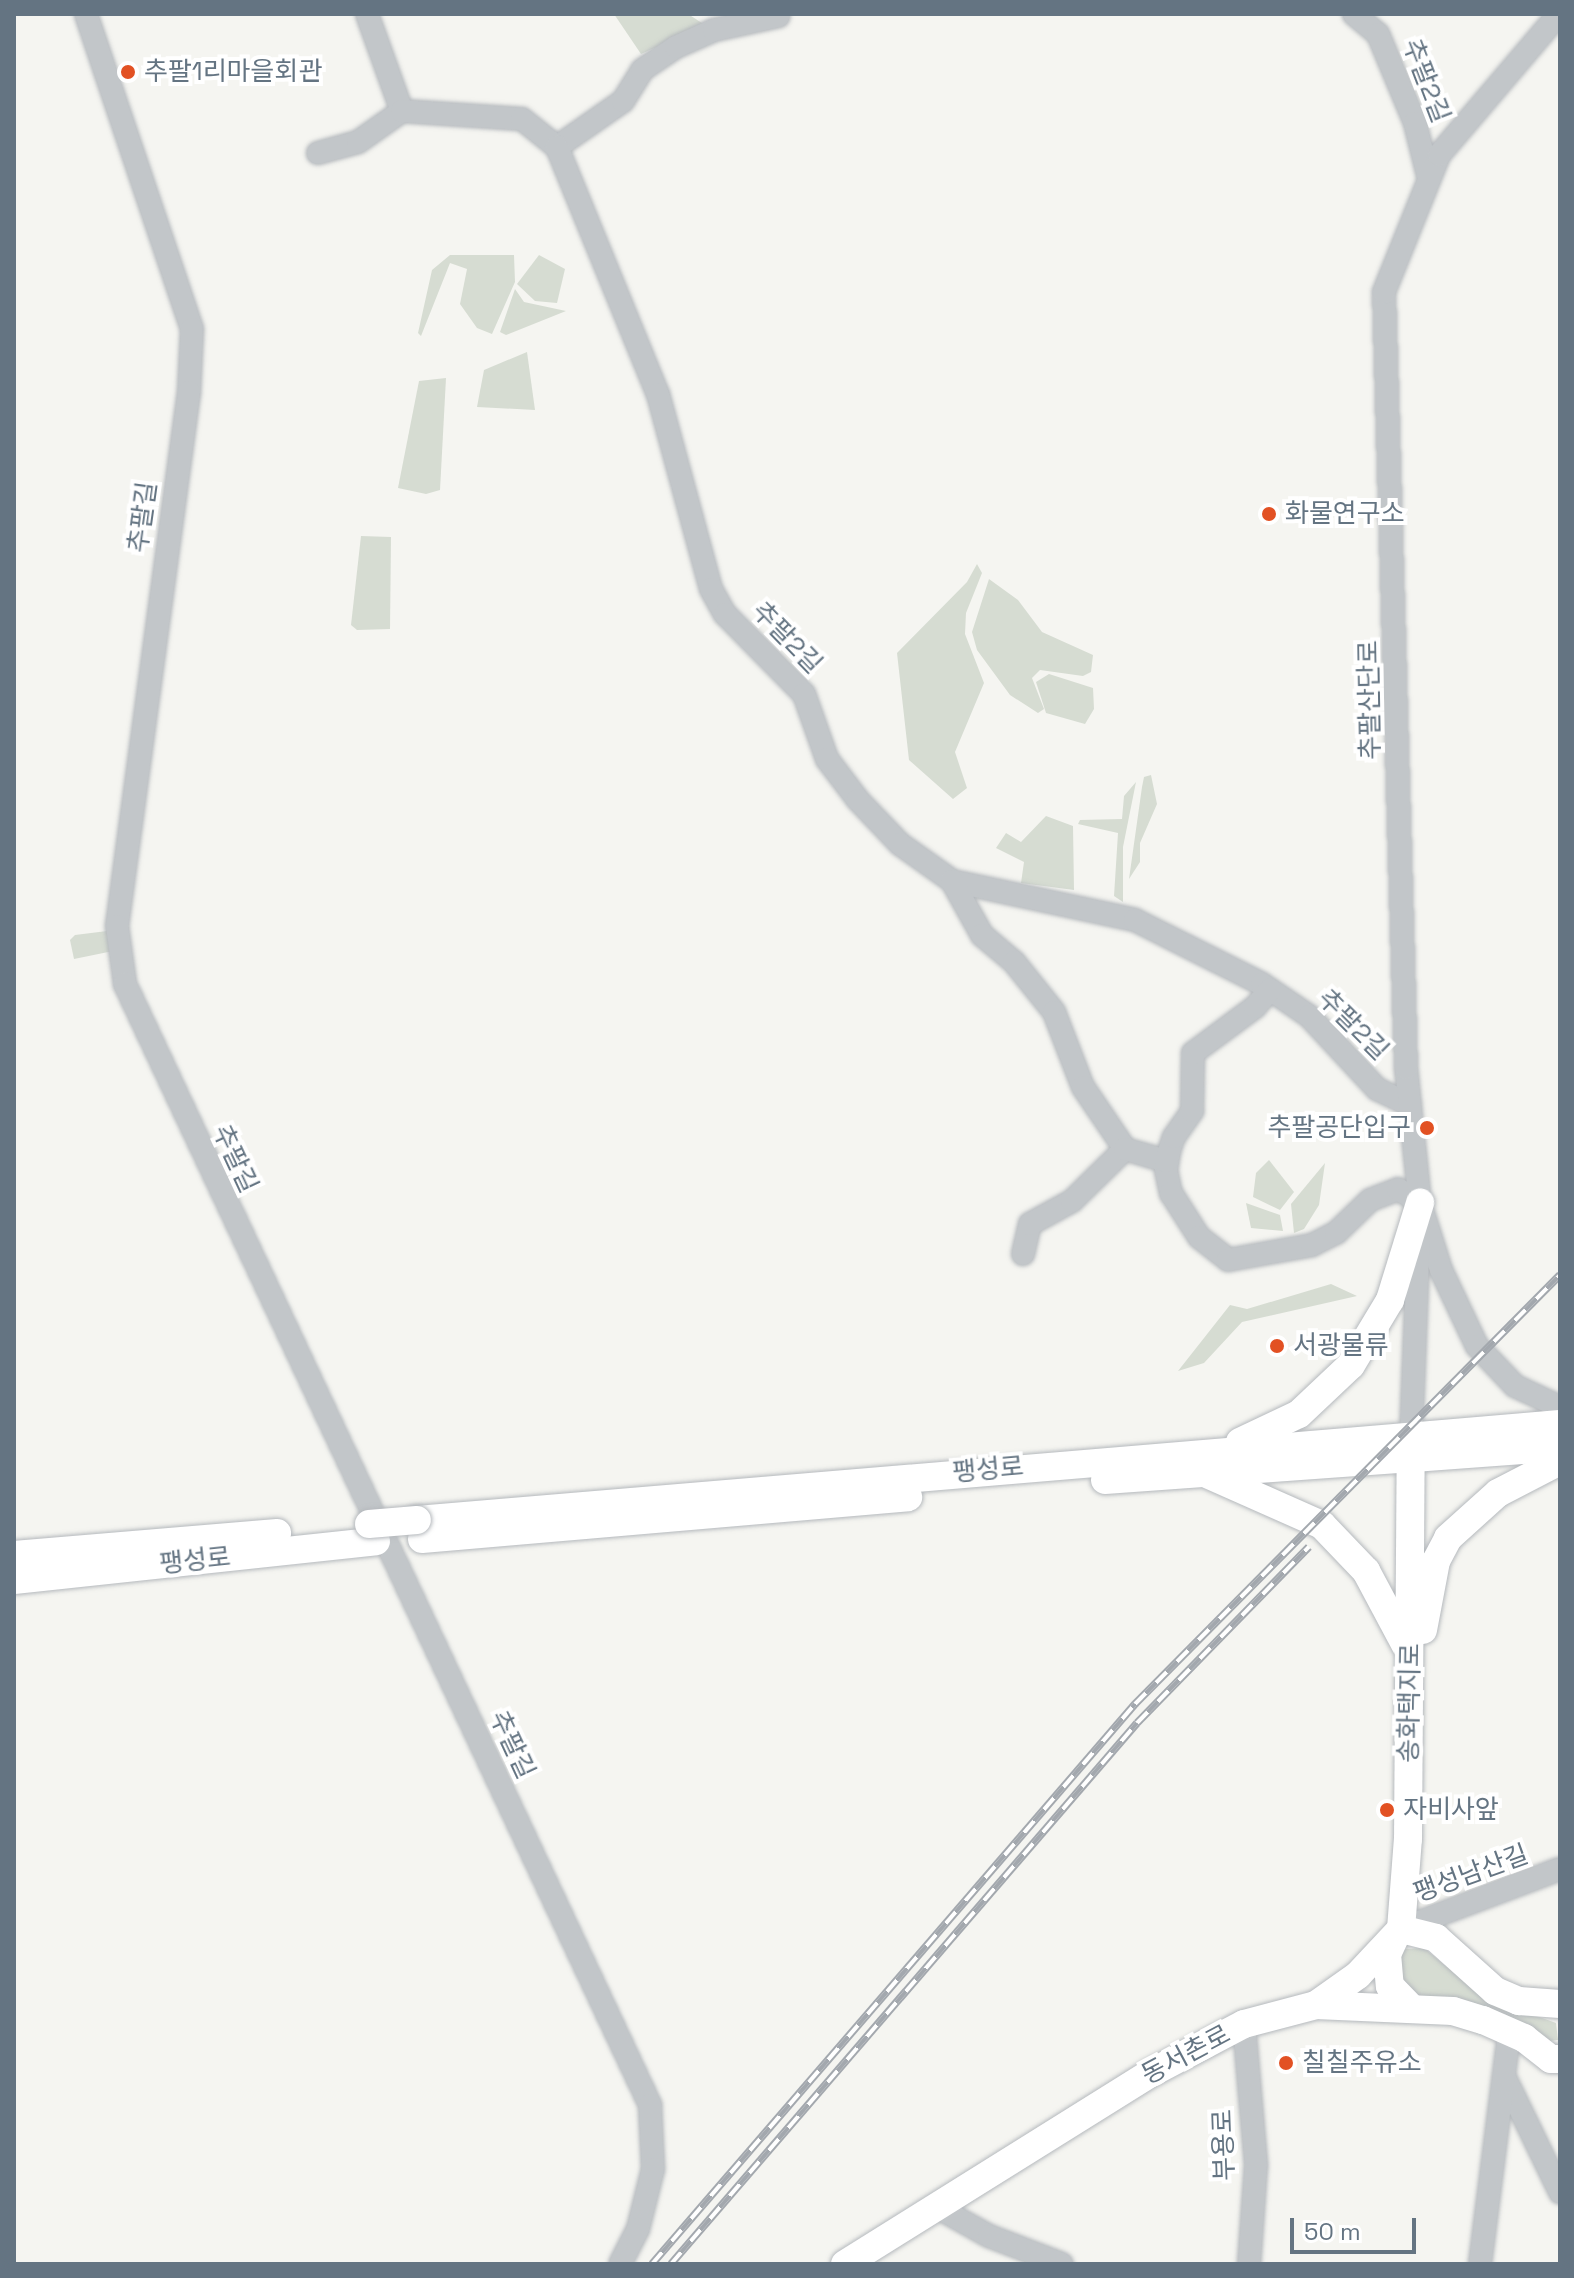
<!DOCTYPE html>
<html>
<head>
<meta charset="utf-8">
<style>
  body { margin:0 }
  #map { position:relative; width:1574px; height:2278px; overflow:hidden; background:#f5f5f1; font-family:"Space Grotesk","Noto Sans KR",sans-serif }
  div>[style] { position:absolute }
  .green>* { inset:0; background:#d6dcd2 }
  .roads { filter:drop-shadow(0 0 2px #b5b9bd) drop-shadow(0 0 2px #b5b9bd) }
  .minor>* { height:22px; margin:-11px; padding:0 11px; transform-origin:11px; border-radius:11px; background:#c2c6c9 }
  .major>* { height:28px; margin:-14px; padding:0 14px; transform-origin:14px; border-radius:14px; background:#fff }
  .rail>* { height:8px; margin-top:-4px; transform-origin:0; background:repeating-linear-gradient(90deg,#fff 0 15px,#a3a8ae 0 30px); box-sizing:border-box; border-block:2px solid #a3a8ae }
  .bridges { filter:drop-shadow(0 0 2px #b5b9bd) drop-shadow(0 0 2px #b5b9bd) }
  .major-bridge>* { height:28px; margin:-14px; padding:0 14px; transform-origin:14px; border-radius:14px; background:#fff }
  .dots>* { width:22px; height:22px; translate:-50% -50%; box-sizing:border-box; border:4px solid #fff; border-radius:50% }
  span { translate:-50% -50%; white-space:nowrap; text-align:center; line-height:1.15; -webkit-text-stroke:8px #fff; paint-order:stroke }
  .poi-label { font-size:26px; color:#647482 }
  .left { translate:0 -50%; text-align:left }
  .right { translate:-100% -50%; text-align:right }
  .street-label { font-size:26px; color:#647482 }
  .frame { position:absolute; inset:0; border:16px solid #647482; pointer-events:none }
  .scale { position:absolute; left:1290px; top:2218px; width:126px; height:36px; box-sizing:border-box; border:4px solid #647482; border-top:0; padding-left:10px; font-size:24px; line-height:28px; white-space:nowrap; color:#647482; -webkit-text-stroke:6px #fff; paint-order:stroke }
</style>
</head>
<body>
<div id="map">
  <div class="green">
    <i style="clip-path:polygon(614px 14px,688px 14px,705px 25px,641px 54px)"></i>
    <i style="clip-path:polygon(450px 255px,514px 255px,515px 282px,492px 334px,477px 328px,460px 304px,467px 269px,450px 263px,421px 336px,418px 333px,432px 270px)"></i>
    <i style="clip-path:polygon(539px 255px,565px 269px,557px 303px,535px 301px,517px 284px)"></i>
    <i style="clip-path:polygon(515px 289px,524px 302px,566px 311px,506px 335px,500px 332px)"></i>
    <i style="clip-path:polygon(527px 352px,535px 410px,477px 407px,484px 370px)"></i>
    <i style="clip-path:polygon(446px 378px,440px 490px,426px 494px,398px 488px,419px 381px)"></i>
    <i style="clip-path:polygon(361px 536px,391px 537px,390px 629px,357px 630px,351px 625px)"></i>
    <i style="clip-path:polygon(977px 564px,982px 573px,966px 613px,965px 634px,984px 683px,955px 752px,967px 788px,953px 799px,909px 760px,897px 653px,967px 582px)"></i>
    <i style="clip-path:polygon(989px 579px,1018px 600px,1042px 632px,1093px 655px,1091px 672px,1083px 676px,1040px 670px,1032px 678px,1044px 709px,1038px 713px,1010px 695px,977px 650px,972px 632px)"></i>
    <i style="clip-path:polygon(1049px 674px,1093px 688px,1094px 709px,1085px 724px,1046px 713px,1036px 682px)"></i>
    <i style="clip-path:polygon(1151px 775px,1157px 804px,1140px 843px,1140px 862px,1129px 879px,1142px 787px,1144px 777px)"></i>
    <i style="clip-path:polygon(1136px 782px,1123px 847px,1123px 902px,1114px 896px,1118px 833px,1078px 824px,1080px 820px,1122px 819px,1124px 796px)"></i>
    <i style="clip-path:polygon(1046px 816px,1073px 826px,1074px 890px,1021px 883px,1024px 862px,996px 848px,1006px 833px,1021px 842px)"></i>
    <i style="clip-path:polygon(115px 930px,118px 950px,74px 959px,70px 940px,75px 935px)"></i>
    <i style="clip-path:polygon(1269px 1160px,1294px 1192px,1280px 1210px,1253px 1197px,1256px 1173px)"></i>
    <i style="clip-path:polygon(1325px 1163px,1319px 1205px,1304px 1229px,1294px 1233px,1291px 1204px)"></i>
    <i style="clip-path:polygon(1246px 1203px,1280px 1215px,1283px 1231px,1251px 1228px)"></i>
    <i style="clip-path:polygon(1331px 1284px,1357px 1296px,1242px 1322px,1204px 1363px,1178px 1371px,1230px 1305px,1247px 1309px)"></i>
    <i style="clip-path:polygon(1424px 1948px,1483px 1997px,1556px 2023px,1558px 2040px,1548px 2041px,1398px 1988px,1393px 1960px,1405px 1949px)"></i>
  </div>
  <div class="roads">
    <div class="minor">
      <i style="left:86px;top:14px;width:332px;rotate:71.4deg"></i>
      <i style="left:192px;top:329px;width:63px;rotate:92.7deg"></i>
      <i style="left:189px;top:392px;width:539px;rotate:97.68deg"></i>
      <i style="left:117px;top:926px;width:59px;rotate:82.1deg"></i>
      <i style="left:125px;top:984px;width:1238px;rotate:64.9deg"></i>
      <i style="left:650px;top:2105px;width:64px;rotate:87.3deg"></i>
      <i style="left:653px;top:2169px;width:62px;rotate:104deg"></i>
      <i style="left:638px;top:2229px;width:39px;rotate:117deg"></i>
      <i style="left:367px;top:14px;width:103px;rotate:70.2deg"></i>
      <i style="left:1354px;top:14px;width:31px;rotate:40deg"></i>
      <i style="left:1378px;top:34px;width:96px;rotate:67.4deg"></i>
      <i style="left:1415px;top:123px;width:58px;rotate:76deg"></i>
      <i style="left:557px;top:147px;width:80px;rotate:-34.9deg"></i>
      <i style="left:623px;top:101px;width:36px;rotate:-58deg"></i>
      <i style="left:642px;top:70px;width:41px;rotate:-34.1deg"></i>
      <i style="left:676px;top:47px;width:42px;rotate:-24.1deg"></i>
      <i style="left:714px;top:30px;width:66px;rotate:-12.3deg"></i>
      <i style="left:318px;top:153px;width:41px;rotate:-15.4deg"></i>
      <i style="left:358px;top:142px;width:54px;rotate:-35.2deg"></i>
      <i style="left:402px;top:111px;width:120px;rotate:3.8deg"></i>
      <i style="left:522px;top:119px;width:45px;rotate:38.7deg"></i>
      <i style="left:557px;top:147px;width:267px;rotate:67.8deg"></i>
      <i style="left:658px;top:394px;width:202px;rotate:74.8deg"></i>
      <i style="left:711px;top:589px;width:29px;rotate:61deg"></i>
      <i style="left:725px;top:614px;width:112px;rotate:45.4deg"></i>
      <i style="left:804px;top:694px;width:69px;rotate:70.5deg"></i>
      <i style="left:827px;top:759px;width:51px;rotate:52.9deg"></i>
      <i style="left:858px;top:800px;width:61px;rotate:46.3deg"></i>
      <i style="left:900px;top:844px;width:64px;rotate:35.4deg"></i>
      <i style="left:952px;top:881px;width:187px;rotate:12deg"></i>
      <i style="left:1135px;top:920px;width:142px;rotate:26.7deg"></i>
      <i style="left:1262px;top:984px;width:57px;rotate:34.2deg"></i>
      <i style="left:1309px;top:1016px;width:100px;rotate:47deg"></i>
      <i style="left:1377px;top:1089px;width:37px;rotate:26deg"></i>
      <i style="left:952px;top:881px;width:62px;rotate:60.9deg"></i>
      <i style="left:982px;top:935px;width:42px;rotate:40.2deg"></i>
      <i style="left:1014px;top:962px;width:64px;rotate:51.3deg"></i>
      <i style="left:1054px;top:1012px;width:80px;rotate:68.9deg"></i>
      <i style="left:1083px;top:1087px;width:75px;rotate:55.9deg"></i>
      <i style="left:1169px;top:1152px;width:18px;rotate:99deg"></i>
      <i style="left:1166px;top:1170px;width:24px;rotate:78deg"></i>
      <i style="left:1171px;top:1193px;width:52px;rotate:57.5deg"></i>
      <i style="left:1199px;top:1237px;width:37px;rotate:38deg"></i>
      <i style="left:1228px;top:1260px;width:85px;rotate:-10.1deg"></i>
      <i style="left:1312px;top:1245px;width:27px;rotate:-27deg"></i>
      <i style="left:1336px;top:1233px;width:47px;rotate:-44.1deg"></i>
      <i style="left:1370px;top:1200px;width:30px;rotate:-21deg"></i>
      <i style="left:1398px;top:1189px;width:26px;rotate:32deg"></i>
      <i style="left:1420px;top:1203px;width:70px;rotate:72.6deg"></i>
      <i style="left:1441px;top:1270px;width:84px;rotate:64.7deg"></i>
      <i style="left:1477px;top:1346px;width:55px;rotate:46.5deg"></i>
      <i style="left:1515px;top:1386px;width:50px;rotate:25deg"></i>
      <i style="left:1023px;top:1254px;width:31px;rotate:-77deg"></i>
      <i style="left:1030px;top:1224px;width:48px;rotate:-28.7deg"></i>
      <i style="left:1072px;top:1201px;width:74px;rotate:-44.5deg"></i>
      <i style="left:1125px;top:1149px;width:43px;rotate:16.3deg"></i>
      <i style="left:1166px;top:1161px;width:25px;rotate:-72deg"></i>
      <i style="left:1174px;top:1137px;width:32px;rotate:-55deg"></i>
      <i style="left:1192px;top:1111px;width:58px;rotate:-89deg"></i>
      <i style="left:1193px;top:1053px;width:77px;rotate:-36.6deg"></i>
      <i style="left:1255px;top:1007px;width:23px;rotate:-49deg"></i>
      <i style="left:1411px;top:1438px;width:235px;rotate:-87.8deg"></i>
      <i style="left:1420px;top:1203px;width:136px;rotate:-95.9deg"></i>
      <i style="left:1406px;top:1068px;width:776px;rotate:-91.62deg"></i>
      <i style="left:1384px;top:292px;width:148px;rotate:-68.1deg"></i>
      <i style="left:1439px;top:155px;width:185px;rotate:-49.6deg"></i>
      <i style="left:1401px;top:1929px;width:170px;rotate:-20.7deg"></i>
      <i style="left:1244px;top:2024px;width:142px;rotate:85.1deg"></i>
      <i style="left:1256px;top:2165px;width:99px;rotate:94deg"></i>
      <i style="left:1505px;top:2078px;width:127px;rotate:64.2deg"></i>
      <i style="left:935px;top:2206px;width:62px;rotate:29.1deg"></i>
      <i style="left:989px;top:2236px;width:78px;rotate:21deg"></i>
      <i style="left:1480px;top:2264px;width:233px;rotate:-82.8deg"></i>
    </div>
    <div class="major">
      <i style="left:1240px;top:1442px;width:65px;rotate:-25.4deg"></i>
      <i style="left:1299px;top:1414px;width:71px;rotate:-43.3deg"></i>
      <i style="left:1351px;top:1365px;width:76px;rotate:-59deg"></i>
      <i style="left:1390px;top:1300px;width:102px;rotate:-72.8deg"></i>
      <i style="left:1209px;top:1475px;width:124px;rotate:23.9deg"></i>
      <i style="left:1322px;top:1525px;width:64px;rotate:46.3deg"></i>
      <i style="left:1366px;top:1571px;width:83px;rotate:61.9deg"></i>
      <i style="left:1105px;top:1480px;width:456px;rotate:-4.1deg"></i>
      <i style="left:417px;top:1520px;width:1147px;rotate:-4.8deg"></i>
      <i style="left:422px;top:1539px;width:488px;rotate:-4.9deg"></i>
      <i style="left:14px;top:1555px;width:264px;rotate:-4.8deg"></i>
      <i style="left:14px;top:1580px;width:364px;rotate:-6.1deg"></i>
      <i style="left:1423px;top:1630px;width:70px;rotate:-79.3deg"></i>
      <i style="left:1436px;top:1561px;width:26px;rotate:-62deg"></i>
      <i style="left:1448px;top:1538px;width:67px;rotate:-42deg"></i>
      <i style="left:1498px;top:1493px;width:70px;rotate:-27.3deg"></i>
      <i style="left:1401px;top:1929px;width:90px;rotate:-85.6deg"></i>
      <i style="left:1408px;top:1839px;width:397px;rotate:-89.6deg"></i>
      <i style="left:1401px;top:1929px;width:36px;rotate:14deg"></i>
      <i style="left:1436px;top:1938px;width:79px;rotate:41.9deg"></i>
      <i style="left:1495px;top:1991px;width:26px;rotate:23deg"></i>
      <i style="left:1519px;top:2001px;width:41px;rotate:4.2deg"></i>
      <i style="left:1395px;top:1937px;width:19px;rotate:115deg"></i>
      <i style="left:1387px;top:1954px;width:32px;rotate:85deg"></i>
      <i style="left:1390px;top:1986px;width:32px;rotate:46deg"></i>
      <i style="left:1316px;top:2005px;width:52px;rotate:-35.5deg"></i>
      <i style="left:1358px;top:1975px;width:63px;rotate:-46.9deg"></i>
      <i style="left:845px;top:2264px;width:358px;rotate:-32deg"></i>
      <i style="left:1149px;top:2074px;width:107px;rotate:-27.8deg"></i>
      <i style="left:1244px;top:2024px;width:74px;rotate:-14.8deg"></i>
      <i style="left:1316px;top:2005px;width:137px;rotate:2.5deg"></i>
      <i style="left:1453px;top:2011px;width:31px;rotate:17deg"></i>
      <i style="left:1483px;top:2020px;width:45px;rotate:23.7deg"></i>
      <i style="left:1524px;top:2038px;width:34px;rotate:38deg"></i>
      <i style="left:1551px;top:2059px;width:9px"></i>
    </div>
  </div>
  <div class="rail">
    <i style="left:652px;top:2264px;width:740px;rotate:-49.22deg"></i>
    <i style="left:1135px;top:1704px;width:604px;rotate:-45.27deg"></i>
    <i style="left:671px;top:2264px;width:714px;rotate:-49.26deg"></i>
    <i style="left:1137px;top:1723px;width:246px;rotate:-45.7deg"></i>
  </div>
  <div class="bridges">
    <div class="major-bridge">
      <i style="left:369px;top:1524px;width:48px;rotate:-4.8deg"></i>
    </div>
  </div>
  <div class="dots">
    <i style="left:128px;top:72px;background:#e25123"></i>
    <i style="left:1269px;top:514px;background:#e25123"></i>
    <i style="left:1427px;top:1128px;background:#e25123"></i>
    <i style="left:1277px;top:1346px;background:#e25123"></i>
    <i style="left:1387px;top:1810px;background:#e25123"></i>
    <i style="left:1286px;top:2063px;background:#e25123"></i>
  </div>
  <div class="poi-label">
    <span class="left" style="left:144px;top:72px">추팔1리마을회관</span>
    <span class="left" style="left:1285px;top:514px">화물연구소</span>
    <span class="right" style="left:1411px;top:1128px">추팔공단입구</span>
    <span class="left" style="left:1293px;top:1346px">서광물류</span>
    <span class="left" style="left:1403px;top:1810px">자비사앞</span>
    <span class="left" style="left:1302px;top:2063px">칠칠주유소</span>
  </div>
  <div class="street-label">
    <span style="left:1426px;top:81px;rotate:69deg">추팔2길</span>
    <span style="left:143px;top:517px;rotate:-82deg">추팔길</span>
    <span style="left:787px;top:638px;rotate:46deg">추팔2길</span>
    <span style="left:1370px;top:700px;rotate:-91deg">추팔산단로</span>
    <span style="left:1353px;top:1025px;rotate:45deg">추팔2길</span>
    <span style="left:235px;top:1159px;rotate:65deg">추팔길</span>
    <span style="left:988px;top:1470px;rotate:-5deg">팽성로</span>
    <span style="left:195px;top:1561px;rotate:-6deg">팽성로</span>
    <span style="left:1410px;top:1703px;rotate:-89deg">송화택지로</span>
    <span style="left:512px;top:1745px;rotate:65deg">추팔길</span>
    <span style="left:1471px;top:1874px;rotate:-20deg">팽성남산길</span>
    <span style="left:1186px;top:2055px;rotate:-28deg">동서촌로</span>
    <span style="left:1224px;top:2145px;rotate:-92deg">부용로</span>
  </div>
  <div class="frame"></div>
  <div class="scale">50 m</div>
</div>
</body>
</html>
